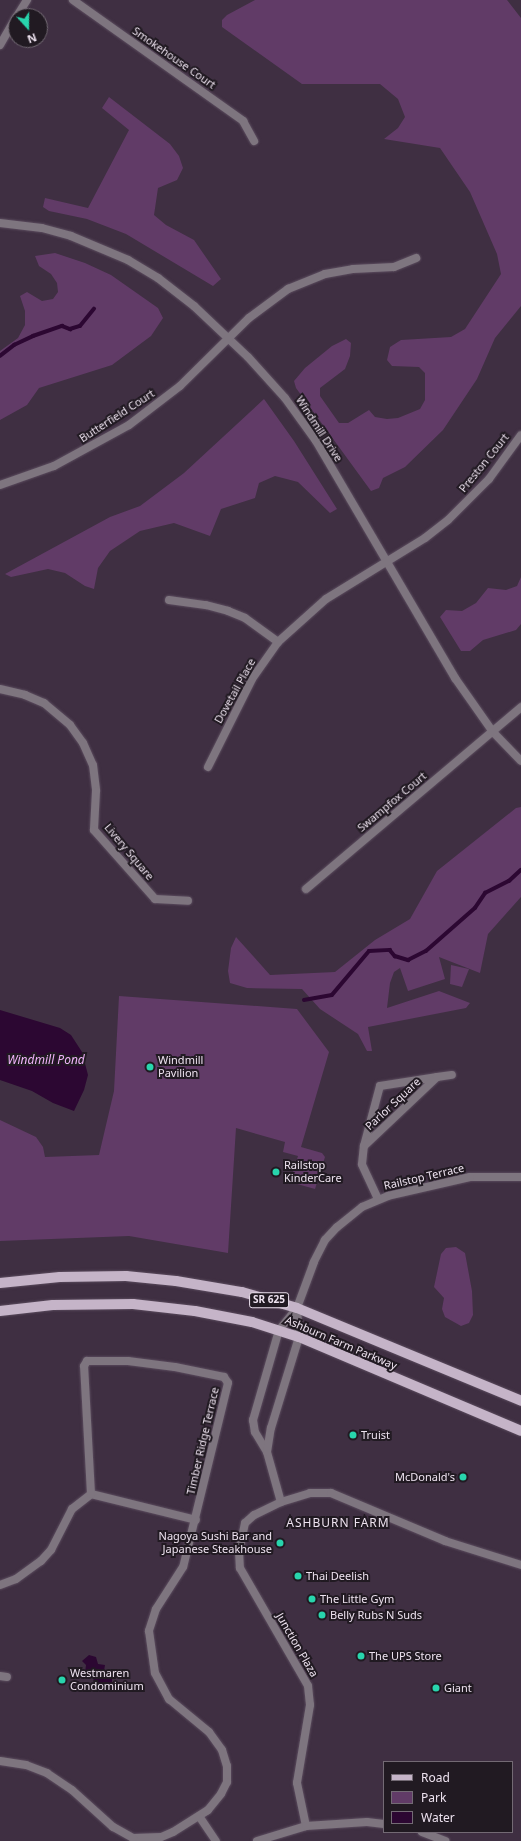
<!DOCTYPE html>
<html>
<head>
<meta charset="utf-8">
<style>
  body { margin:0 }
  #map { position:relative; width:521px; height:1841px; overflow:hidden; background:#3f2f42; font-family:"Noto Sans",sans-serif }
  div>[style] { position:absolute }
  .green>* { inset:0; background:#613b67 }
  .water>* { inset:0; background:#2c0732 }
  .stream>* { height:3.5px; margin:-1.75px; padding:0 1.75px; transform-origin:1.75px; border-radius:1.75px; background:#2c0732 }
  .roads { filter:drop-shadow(0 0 1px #5b4c5e) drop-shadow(0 0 1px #5b4c5e) }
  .street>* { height:8px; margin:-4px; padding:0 4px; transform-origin:4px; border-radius:4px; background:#7e757f }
  .primary>* { height:10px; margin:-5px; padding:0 5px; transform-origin:5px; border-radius:5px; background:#c5b4c8 }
  .dots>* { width:11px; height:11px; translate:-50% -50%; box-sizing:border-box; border:2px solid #211a22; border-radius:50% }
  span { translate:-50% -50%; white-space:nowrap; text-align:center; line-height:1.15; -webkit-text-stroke:4px #211a22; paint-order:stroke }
  .shield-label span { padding:1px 3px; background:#211a22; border:1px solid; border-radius:3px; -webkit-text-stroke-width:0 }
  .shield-label { font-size:10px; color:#ede2ef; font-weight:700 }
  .street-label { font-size:11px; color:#ede2ef }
  .poi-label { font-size:11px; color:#ede2ef }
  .left { translate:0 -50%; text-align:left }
  .right { translate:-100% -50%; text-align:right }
  .water-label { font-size:12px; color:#f1b4fb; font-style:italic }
  .neighbourhood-label { font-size:12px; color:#ede2ef; letter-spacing:1px }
  .legend { position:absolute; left:383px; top:1761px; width:130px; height:72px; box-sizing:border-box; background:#211a22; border:1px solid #736a74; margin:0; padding:5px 7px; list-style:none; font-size:12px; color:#ede2ef }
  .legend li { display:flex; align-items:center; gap:8px; height:20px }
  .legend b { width:20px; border:1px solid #736a74 }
  .north { position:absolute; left:8px; top:8px; width:40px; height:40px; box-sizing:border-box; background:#211a22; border:1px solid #736a74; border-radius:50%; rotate:159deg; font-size:11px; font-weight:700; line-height:16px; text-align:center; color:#ede2ef }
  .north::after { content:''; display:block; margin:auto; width:14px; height:18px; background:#28d5ad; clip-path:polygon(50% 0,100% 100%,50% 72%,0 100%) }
</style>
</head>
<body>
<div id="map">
  <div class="green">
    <i style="clip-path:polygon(255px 0,507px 0,521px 18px,521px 306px,495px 338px,477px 379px,443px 430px,405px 467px,383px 478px,379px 488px,371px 491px,296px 388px,294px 381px,305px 368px,332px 346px,346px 339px,351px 343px,350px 356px,345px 369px,320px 388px,320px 396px,339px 423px,348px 423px,369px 410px,375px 417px,387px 419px,398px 418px,420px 409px,425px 400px,425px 373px,419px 367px,392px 366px,387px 360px,390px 347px,401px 340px,451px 337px,465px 329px,501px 274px,497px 254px,470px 192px,440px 148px,384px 139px,398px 128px,405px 117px,398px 99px,380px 84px,302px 84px,222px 27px,222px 20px,227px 15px)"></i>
    <i style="clip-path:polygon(109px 97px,170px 144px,179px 156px,183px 168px,177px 180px,158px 188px,154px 215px,166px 225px,194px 240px,221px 279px,213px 286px,126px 234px,87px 219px,49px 211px,43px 207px,45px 198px,88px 208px,129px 130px,102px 108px)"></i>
    <i style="clip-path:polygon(55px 253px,85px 263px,111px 275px,158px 308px,163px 318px,151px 336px,112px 365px,39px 388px,27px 405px,0 420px,0 351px,18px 338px,25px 325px,25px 311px,20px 296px,27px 292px,42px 301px,53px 299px,58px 292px,57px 283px,51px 274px,39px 266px,35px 256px)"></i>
    <i style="clip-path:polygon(264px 399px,294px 441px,337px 509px,330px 513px,298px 482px,275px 476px,259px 483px,255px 498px,221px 509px,210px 536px,174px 523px,140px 531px,110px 551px,98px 568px,94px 589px,85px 586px,65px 573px,48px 569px,11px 577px,5px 574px,110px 517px,140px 506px,184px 473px)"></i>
    <i style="clip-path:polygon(521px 577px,521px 624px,516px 630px,483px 640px,470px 651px,461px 651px,440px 617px,446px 610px,462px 611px,476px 603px,488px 588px,506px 590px,517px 586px)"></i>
    <i style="clip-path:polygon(521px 807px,521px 897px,488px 934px,480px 973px,439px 957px,445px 979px,408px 991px,400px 968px,394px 972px,390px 983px,387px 1008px,439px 991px,470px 1003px,466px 1008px,368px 1027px,372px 1051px,367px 1051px,358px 1034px,320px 1009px,302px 989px,247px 988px,230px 983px,228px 971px,231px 948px,236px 937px,270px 975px,335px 972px,375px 940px,410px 919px,437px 871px,516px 808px)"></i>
    <i style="clip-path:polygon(451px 965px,469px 969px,462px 987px,450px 984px)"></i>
    <i style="clip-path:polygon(119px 996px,297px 1009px,329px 1052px,301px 1147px,322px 1153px,325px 1157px,315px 1189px,290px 1182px,298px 1156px,283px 1152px,285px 1142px,236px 1128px,228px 1253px,129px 1236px,0 1241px,0 1120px,36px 1137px,43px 1147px,45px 1157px,99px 1155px,114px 1091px)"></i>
    <i style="clip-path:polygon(456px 1247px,465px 1253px,472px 1291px,473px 1315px,469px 1323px,461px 1326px,445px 1317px,442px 1309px,444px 1298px,434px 1287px,441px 1254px,446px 1248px)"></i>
  </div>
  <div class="water">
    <i style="clip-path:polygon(0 1010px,60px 1028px,71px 1035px,82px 1052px,88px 1075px,84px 1090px,74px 1111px,53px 1103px,32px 1091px,0 1080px)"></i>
    <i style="clip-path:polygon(89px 1655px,96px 1657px,98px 1664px,105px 1665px,104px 1671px,112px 1676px,112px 1683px,105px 1688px,94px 1684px,93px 1674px,85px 1673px,86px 1665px,82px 1661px)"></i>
  </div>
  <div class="stream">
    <i style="left:0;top:356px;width:18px;rotate:-38deg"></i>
    <i style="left:14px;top:345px;width:21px;rotate:-25deg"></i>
    <i style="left:33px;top:336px;width:31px;rotate:-19deg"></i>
    <i style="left:62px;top:326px;width:9px;rotate:21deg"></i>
    <i style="left:70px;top:329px;width:10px;rotate:-17deg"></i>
    <i style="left:80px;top:326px;width:22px;rotate:-51deg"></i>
    <i style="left:304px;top:1000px;width:28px;rotate:-10deg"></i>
    <i style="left:332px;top:995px;width:57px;rotate:-49.9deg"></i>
    <i style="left:369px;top:951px;width:21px;rotate:-3deg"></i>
    <i style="left:390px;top:950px;width:8px;rotate:50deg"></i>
    <i style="left:395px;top:956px;width:14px;rotate:17deg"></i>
    <i style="left:408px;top:960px;width:20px;rotate:-27deg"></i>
    <i style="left:426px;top:951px;width:65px;rotate:-41.3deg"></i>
    <i style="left:475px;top:908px;width:18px;rotate:-56deg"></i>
    <i style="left:485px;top:893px;width:27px;rotate:-27deg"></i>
    <i style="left:509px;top:881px;width:16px;rotate:-43deg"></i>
  </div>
  <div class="roads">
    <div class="street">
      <i style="left:73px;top:0;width:209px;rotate:35.4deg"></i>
      <i style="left:243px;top:121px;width:23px;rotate:61deg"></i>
      <i style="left:17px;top:16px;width:19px;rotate:-58deg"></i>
      <i style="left:0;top:45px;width:32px;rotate:-60deg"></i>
      <i style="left:0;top:223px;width:42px;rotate:6.8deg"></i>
      <i style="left:42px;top:228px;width:30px;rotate:15deg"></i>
      <i style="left:71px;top:236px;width:62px;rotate:22.8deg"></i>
      <i style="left:128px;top:260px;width:35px;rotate:31deg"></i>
      <i style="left:158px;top:278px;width:46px;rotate:37.9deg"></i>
      <i style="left:194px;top:306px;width:74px;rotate:43.4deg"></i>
      <i style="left:248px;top:357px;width:55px;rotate:47.9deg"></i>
      <i style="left:285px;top:398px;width:53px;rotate:54.2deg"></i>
      <i style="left:316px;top:441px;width:275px;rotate:59.6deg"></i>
      <i style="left:455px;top:678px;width:66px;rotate:54.9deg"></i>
      <i style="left:493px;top:732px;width:40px;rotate:46deg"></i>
      <i style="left:0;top:485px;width:57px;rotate:-19.4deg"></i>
      <i style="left:54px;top:466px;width:85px;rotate:-28.7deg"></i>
      <i style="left:129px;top:425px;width:64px;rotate:-37.4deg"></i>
      <i style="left:180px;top:386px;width:97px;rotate:-44.6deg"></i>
      <i style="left:249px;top:318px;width:49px;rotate:-36.6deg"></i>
      <i style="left:288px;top:289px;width:40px;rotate:-22deg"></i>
      <i style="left:325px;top:274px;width:28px;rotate:-10deg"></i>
      <i style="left:353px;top:269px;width:41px;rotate:-2.8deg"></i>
      <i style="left:394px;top:267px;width:24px;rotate:-22deg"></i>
      <i style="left:169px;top:600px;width:37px;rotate:8deg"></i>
      <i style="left:206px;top:605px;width:23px;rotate:15deg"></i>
      <i style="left:228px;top:611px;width:18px;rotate:22deg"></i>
      <i style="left:245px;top:618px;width:41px;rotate:36deg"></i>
      <i style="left:0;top:689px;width:26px;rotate:13deg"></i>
      <i style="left:25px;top:695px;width:21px;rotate:23deg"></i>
      <i style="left:44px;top:703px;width:34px;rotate:40deg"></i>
      <i style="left:70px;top:725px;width:22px;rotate:54deg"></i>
      <i style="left:83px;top:743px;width:24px;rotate:66deg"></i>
      <i style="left:93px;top:765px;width:26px;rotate:83deg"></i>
      <i style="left:96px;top:791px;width:39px;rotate:93deg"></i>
      <i style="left:94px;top:830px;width:92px;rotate:48.5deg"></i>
      <i style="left:155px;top:899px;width:33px;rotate:3deg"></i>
      <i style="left:208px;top:767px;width:98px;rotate:-63.4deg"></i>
      <i style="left:252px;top:679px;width:45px;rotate:-54.9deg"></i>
      <i style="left:278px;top:642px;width:64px;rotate:-41.9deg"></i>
      <i style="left:326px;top:599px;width:116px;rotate:-31.6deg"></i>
      <i style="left:425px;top:538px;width:29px;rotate:-38deg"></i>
      <i style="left:448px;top:520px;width:58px;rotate:-45deg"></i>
      <i style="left:489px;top:479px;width:54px;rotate:-54deg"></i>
      <i style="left:306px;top:889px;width:282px;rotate:-40.2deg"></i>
      <i style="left:364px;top:1146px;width:62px;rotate:-75.1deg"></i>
      <i style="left:380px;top:1086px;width:58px;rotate:-9deg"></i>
      <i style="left:521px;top:1177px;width:51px;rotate:180deg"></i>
      <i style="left:470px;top:1177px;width:84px;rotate:167deg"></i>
      <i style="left:388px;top:1196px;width:28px;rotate:157deg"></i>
      <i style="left:362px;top:1207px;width:32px;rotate:141deg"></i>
      <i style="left:337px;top:1227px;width:18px;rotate:133deg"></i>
      <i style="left:325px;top:1240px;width:25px;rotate:117deg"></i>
      <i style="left:314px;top:1262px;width:49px;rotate:110.3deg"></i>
      <i style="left:297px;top:1308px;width:28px;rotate:129deg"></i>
      <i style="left:279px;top:1330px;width:94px;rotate:106.1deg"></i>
      <i style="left:253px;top:1420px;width:12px;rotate:81deg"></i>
      <i style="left:255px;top:1432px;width:23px;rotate:59deg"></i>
      <i style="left:267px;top:1452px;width:52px;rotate:74.4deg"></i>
      <i style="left:281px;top:1502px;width:30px;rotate:-17deg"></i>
      <i style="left:310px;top:1493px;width:21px"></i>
      <i style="left:331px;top:1493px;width:124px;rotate:22.8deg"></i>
      <i style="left:445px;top:1541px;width:80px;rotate:17.5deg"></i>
      <i style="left:378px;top:1199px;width:38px;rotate:-115deg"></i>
      <i style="left:362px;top:1164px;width:18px;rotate:-84deg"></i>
      <i style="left:364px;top:1146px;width:100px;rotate:-43.4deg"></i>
      <i style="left:437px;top:1077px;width:15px;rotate:-8deg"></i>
      <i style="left:267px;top:1452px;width:24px;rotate:-81deg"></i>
      <i style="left:271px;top:1428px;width:95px;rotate:-72.9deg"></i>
      <i style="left:299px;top:1337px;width:29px;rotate:-94deg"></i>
      <i style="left:91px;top:1494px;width:108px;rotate:13.9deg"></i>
      <i style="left:281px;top:1502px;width:30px;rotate:154deg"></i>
      <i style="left:254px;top:1515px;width:12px;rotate:138deg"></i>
      <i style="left:245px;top:1523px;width:29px;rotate:102deg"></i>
      <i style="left:239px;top:1551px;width:17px;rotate:87deg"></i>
      <i style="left:240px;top:1568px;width:136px;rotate:60deg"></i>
      <i style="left:308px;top:1686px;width:19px;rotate:84deg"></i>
      <i style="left:310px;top:1705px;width:79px;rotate:99.5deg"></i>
      <i style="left:297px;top:1783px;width:44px;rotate:78.2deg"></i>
      <i style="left:0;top:1585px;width:17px;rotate:-21deg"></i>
      <i style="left:16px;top:1579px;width:31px;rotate:-36deg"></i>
      <i style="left:41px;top:1561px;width:15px;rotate:-48deg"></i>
      <i style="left:51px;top:1550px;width:46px;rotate:-62.9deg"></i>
      <i style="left:72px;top:1509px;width:24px;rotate:-38deg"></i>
      <i style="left:91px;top:1494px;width:128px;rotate:-93.1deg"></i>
      <i style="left:84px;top:1366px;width:6px;rotate:-59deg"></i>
      <i style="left:87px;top:1361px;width:41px"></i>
      <i style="left:128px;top:1361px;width:47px;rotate:7.3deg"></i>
      <i style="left:175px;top:1367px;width:50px;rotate:11.5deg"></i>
      <i style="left:224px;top:1377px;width:7px;rotate:56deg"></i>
      <i style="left:228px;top:1383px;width:189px;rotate:103.7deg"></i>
      <i style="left:183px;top:1567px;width:50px;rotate:122.7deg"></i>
      <i style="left:156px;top:1609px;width:23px;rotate:108deg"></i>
      <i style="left:149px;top:1631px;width:42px;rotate:81.9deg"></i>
      <i style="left:155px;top:1673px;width:30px;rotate:62deg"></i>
      <i style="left:169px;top:1699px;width:52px;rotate:39.5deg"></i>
      <i style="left:209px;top:1732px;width:22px;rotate:54deg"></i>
      <i style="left:222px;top:1750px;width:17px;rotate:73deg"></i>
      <i style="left:227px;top:1766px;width:16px;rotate:90deg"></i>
      <i style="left:227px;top:1782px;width:13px;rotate:117deg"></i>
      <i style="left:221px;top:1794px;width:21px;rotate:129deg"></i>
      <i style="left:208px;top:1810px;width:41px;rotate:147.8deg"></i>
      <i style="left:173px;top:1832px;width:13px;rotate:157deg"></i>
      <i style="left:161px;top:1837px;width:28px;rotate:178deg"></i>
      <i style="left:133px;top:1838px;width:23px;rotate:-151deg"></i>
      <i style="left:113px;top:1827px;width:55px;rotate:-137.9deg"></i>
      <i style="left:72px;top:1790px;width:30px;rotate:-146deg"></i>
      <i style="left:47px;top:1773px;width:22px;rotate:-159deg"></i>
      <i style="left:26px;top:1765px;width:26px;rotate:-171deg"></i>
      <i style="left:0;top:1676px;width:7px;rotate:8deg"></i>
      <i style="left:199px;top:1816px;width:30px;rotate:56deg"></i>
      <i style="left:422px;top:1832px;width:25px;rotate:21deg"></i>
      <i style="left:257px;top:1841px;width:51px;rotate:-17deg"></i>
      <i style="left:306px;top:1826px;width:61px;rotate:-3.8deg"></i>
      <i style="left:367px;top:1822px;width:17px;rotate:7deg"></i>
    </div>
    <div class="primary">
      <i style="left:0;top:1283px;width:60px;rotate:-5.7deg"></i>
      <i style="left:60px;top:1277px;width:66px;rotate:-0.9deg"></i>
      <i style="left:126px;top:1276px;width:50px;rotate:5.7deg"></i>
      <i style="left:176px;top:1281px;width:67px;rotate:9.5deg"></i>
      <i style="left:242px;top:1292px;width:57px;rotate:16.2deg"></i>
      <i style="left:297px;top:1308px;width:243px;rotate:22.5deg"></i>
      <i style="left:0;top:1311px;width:53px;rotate:-6.5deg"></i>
      <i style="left:53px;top:1305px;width:80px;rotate:-0.7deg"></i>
      <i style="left:133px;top:1304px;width:62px;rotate:6.4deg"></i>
      <i style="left:195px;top:1311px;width:58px;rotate:10.9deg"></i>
      <i style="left:252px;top:1322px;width:49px;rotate:17.7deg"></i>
      <i style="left:299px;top:1337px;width:241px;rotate:22.9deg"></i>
    </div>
  </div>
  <div class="dots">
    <i style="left:150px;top:1067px;background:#28d5ad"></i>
    <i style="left:276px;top:1172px;background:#28d5ad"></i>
    <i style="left:353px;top:1435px;background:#28d5ad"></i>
    <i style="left:463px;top:1477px;background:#28d5ad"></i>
    <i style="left:280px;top:1543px;background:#28d5ad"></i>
    <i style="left:298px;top:1576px;background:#28d5ad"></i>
    <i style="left:312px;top:1599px;background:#28d5ad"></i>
    <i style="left:322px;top:1615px;background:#28d5ad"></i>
    <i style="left:361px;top:1656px;background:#28d5ad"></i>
    <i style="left:62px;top:1680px;background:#28d5ad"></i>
    <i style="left:436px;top:1688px;background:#28d5ad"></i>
  </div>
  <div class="shield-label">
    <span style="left:269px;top:1300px">SR 625</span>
  </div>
  <div class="street-label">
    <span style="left:174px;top:58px;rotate:35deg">Smokehouse Court</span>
    <span style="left:117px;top:416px;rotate:-33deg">Butterfield Court</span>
    <span style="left:319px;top:429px;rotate:57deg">Windmill Drive</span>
    <span style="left:484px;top:463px;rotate:-51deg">Preston Court</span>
    <span style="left:235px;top:691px;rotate:-61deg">Dovetail Place</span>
    <span style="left:392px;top:802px;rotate:-40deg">Swampfox Court</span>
    <span style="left:129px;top:852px;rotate:50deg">Livery Square</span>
    <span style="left:393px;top:1104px;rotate:-43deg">Parlor Square</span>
    <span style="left:424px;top:1177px;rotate:-13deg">Railstop Terrace</span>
    <span style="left:341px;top:1343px;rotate:23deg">Ashburn Farm Parkway</span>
    <span style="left:203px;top:1441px;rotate:-77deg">Timber Ridge Terrace</span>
    <span style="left:297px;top:1645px;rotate:60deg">Junction Plaza</span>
  </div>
  <div class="poi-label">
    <span class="left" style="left:158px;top:1067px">Windmill<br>Pavilion</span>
    <span class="left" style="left:284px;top:1172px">Railstop<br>KinderCare</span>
    <span class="left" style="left:361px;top:1435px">Truist</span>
    <span class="right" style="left:455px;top:1477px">McDonald's</span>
    <span class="right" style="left:272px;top:1543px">Nagoya Sushi Bar and<br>Japanese Steakhouse</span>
    <span class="left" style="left:306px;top:1576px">Thai Deelish</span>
    <span class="left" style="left:320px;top:1599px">The Little Gym</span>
    <span class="left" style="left:330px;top:1615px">Belly Rubs N Suds</span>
    <span class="left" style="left:369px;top:1656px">The UPS Store</span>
    <span class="left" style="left:70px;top:1680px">Westmaren<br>Condominium</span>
    <span class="left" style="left:444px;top:1688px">Giant</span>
  </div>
  <div class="water-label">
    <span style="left:46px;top:1060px">Windmill Pond</span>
  </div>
  <div class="neighbourhood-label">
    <span style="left:338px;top:1523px">ASHBURN FARM</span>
  </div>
  <ul class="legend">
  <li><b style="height:5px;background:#c5b4c8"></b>Road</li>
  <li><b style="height:11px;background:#613b67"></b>Park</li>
  <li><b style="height:11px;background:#2c0732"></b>Water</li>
  </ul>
  <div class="north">N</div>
</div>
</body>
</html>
